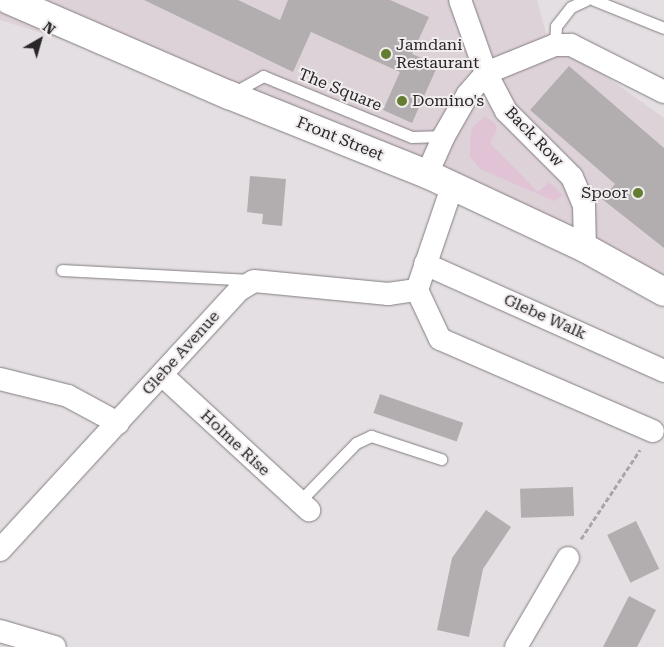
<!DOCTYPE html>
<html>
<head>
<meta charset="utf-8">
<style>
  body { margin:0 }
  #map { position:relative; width:664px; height:647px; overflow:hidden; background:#e4dfe2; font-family:"Roboto Serif",serif }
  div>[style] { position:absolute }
  .built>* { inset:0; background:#ded2d9 }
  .green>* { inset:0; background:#e0c3d4 }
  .building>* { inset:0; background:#b2aeb0; transform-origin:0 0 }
  .path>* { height:3px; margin-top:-1.5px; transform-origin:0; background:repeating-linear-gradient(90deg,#aaa6a8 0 5px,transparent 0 7.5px) }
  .roads { filter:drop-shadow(0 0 1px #817d80) drop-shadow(0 0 1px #817d80) }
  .lane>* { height:11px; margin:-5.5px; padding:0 5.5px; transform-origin:5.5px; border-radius:5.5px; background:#fff }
  .street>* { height:22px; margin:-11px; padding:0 11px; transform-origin:11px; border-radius:11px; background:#fff }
  .secondary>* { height:28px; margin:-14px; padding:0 14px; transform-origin:14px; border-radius:14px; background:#fff }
  .dots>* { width:14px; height:14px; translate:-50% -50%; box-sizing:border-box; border:2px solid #f1edef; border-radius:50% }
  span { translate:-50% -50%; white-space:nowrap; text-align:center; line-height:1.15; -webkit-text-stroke:4px #f1edef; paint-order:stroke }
  .poi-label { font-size:16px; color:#282627 }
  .left { translate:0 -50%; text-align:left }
  .right { translate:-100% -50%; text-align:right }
  .street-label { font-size:16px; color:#282627 }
  .north { position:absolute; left:15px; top:15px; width:50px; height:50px; -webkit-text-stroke:4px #f1edef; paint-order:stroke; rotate:38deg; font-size:14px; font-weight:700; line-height:20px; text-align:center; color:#282627 }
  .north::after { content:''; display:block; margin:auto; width:18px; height:22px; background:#282627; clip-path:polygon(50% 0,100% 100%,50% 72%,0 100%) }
</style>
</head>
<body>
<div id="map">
  <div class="built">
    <i style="clip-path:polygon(0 0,537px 0,546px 33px,664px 118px,664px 284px,92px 49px,0 20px)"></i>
  </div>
  <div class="green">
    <i style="clip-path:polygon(485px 116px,495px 123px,497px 129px,490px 143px,538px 192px,549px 182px,563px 195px,554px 201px,480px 169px,470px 157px,470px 140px,472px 128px)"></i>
  </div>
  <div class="building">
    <i style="clip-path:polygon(144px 0,238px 0,280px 20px,288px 0,390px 0,429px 17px,412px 54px,438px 65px,412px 123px,383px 110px,400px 72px,311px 32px,293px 72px)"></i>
    <i style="clip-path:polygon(569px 66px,664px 148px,664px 248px,602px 199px,615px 184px,530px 110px)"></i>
    <i style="clip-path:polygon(250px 176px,286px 179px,282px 226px,262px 224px,263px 214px,247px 212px)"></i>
    <i style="left:380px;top:394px;width:88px;height:20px;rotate:19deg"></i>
    <i style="left:573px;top:487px;width:29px;height:53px;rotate:88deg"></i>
    <i style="clip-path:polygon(486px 510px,511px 527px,483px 569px,469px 637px,437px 630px,452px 558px)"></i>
    <i style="left:636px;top:521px;width:53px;height:32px;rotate:64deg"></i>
    <i style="clip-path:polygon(629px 596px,656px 610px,637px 647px,603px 647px)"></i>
  </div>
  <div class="path">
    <i style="left:581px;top:539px;width:107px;rotate:-56.5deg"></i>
  </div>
  <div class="roads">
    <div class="lane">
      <i style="left:594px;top:0;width:75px;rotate:21.8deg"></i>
      <i style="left:555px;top:45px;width:19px;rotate:-87deg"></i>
      <i style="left:556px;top:26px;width:24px;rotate:-52deg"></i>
      <i style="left:571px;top:7px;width:17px;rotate:-25deg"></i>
      <i style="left:231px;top:94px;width:37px;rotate:-29deg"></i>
      <i style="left:263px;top:76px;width:161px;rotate:22.3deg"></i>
      <i style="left:412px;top:137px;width:32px;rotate:-2deg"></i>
      <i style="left:62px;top:270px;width:188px;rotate:3deg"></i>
      <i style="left:299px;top:502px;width:82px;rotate:-46deg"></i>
      <i style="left:356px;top:443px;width:17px;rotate:-25deg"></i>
      <i style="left:371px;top:436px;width:74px;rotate:18.2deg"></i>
    </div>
    <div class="street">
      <i style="left:460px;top:0;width:77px;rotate:70.4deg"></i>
      <i style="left:486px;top:73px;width:43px;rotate:62.2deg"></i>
      <i style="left:506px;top:111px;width:93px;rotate:45deg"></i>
      <i style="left:572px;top:177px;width:30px;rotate:67deg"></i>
      <i style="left:584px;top:205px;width:43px;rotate:88.7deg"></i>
      <i style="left:427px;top:174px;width:42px;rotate:-65.9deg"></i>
      <i style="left:444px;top:136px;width:48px;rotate:-60.3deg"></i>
      <i style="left:468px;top:94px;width:28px;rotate:-49deg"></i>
      <i style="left:486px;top:73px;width:74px;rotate:-22.1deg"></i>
      <i style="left:555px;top:45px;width:16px"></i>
      <i style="left:571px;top:45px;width:104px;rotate:26.8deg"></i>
      <i style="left:452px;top:187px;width:109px;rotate:108.8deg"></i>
      <i style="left:417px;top:290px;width:54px;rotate:64.9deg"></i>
      <i style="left:440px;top:339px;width:232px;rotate:23.4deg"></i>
      <i style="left:425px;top:264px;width:262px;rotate:24.1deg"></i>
      <i style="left:162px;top:375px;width:200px;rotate:42.6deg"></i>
      <i style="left:0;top:379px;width:70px;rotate:14deg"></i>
      <i style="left:68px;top:396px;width:57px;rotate:28.4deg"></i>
      <i style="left:0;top:550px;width:353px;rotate:-47.4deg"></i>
      <i style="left:239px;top:290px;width:17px;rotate:-31deg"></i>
      <i style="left:254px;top:281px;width:135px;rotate:5.5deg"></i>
      <i style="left:388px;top:294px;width:29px;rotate:-8deg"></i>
      <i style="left:0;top:631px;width:57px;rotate:16.2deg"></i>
      <i style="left:516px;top:647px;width:103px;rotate:-59.7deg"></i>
    </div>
    <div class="secondary">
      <i style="left:9px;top:0;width:240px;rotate:23.4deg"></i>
      <i style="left:229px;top:95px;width:213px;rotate:21.8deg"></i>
      <i style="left:427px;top:174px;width:174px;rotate:25.1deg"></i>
      <i style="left:585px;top:248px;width:90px;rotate:29.1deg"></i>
    </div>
  </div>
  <div class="dots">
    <i style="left:386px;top:54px;background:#637d31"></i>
    <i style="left:402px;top:101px;background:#637d31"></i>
    <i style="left:638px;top:193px;background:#637d31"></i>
  </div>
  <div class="poi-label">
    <span class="left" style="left:396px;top:54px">Jamdani<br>Restaurant</span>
    <span class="left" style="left:412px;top:101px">Domino's</span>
    <span class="right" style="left:628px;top:193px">Spoor</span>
  </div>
  <div class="street-label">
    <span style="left:340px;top:90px;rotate:22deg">The Square</span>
    <span style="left:534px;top:137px;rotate:46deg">Back Row</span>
    <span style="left:340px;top:139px;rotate:22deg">Front Street</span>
    <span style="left:545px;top:317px;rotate:24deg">Glebe Walk</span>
    <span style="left:181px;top:353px;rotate:-48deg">Glebe Avenue</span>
    <span style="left:235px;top:443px;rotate:43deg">Holme Rise</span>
  </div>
  <div class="north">N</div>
</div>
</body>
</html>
